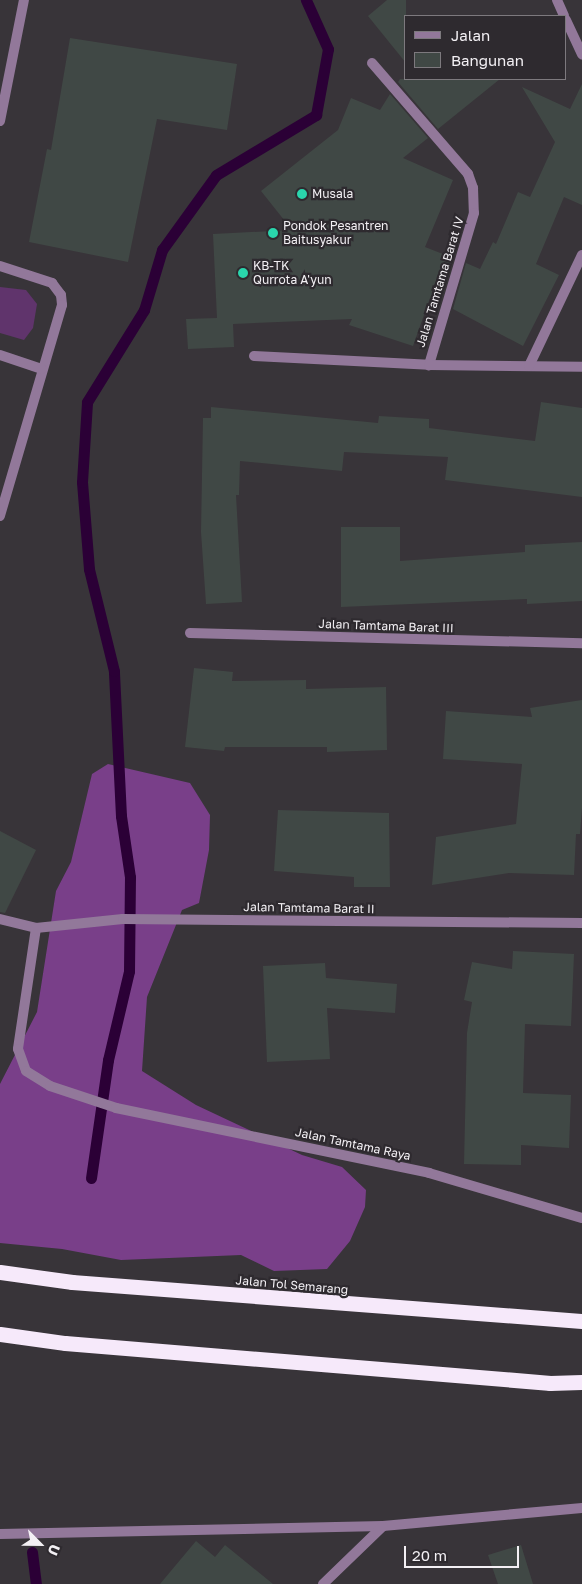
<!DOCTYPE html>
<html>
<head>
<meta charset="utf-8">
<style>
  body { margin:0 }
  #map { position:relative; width:582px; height:1584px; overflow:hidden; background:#383439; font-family:"Golos Text",sans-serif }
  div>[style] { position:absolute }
  .green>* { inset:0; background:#60346c }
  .forest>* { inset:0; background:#793f89 }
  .stream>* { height:11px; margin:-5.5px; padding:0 5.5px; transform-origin:5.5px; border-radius:5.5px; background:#2b0036 }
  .building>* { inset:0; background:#404845 }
  .street>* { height:10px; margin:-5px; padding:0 5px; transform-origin:5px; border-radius:5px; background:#92789a }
  .highway>* { height:15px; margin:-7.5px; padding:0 7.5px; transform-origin:7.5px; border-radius:7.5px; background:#f6e9fa }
  .dots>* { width:14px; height:14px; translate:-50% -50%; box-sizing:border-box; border:2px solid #2e2a2f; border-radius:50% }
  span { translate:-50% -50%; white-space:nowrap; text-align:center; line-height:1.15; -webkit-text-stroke:4.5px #2e2a2f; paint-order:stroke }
  .poi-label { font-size:12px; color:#f3f0f4 }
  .left { translate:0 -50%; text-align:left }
  .street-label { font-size:12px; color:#f3f0f4 }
  .legend { position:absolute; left:404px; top:15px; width:162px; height:65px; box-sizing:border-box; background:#2e2a2f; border:1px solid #7d797e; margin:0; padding:6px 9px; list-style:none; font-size:15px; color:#f3f0f4 }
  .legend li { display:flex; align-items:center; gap:10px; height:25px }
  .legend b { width:25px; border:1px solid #7d797e }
  .north { position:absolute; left:15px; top:1519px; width:50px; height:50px; -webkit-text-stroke:4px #2e2a2f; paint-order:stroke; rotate:113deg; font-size:14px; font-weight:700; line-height:20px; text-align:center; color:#f3f0f4 }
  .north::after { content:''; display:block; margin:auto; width:18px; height:22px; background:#f3f0f4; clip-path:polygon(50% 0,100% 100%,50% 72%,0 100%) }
  .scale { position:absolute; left:404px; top:1546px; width:115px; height:22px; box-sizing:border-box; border:2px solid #f3f0f4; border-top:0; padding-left:6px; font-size:15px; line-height:18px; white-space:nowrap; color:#f3f0f4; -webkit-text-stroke:4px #2e2a2f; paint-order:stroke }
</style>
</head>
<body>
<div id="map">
  <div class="green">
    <i style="clip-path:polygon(0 287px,26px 290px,37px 304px,33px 328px,24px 340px,0 333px)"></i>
  </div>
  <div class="forest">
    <i style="clip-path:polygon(108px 764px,190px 783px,210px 815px,209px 850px,199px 903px,182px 910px,147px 997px,142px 1071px,196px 1105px,302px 1155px,342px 1167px,366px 1190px,365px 1207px,350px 1241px,327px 1269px,274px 1271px,241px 1255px,121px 1260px,62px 1249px,0 1243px,0 1084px,37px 1012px,56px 891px,71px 862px,92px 774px)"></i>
  </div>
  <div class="stream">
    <i style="left:91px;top:1178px;width:119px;rotate:-81.8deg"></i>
    <i style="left:108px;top:1060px;width:91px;rotate:-76.7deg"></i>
    <i style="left:129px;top:971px;width:94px;rotate:-89.4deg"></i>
    <i style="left:130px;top:877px;width:62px;rotate:-98.4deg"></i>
    <i style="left:121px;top:816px;width:145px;rotate:-92.8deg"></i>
    <i style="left:114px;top:671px;width:105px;rotate:-103.8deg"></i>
    <i style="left:89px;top:569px;width:87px;rotate:-94.6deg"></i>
    <i style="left:82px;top:482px;width:80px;rotate:-86.4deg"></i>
    <i style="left:87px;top:402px;width:108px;rotate:-58.2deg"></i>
    <i style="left:144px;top:310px;width:63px;rotate:-73.3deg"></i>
    <i style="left:162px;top:250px;width:92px;rotate:-54.2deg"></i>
    <i style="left:216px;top:175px;width:117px;rotate:-31deg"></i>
    <i style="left:316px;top:115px;width:67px;rotate:-79.7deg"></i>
    <i style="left:328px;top:49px;width:54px;rotate:-114.2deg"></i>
    <i style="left:32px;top:1552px;width:32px;rotate:83deg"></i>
  </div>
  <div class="building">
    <i style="clip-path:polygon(387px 0,406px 0,406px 63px,368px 16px)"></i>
    <i style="clip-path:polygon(70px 38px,237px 64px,227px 130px,157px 119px,128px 262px,29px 242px,47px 149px,51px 150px)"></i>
    <i style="clip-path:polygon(400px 79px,500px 79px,438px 129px,398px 82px)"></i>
    <i style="clip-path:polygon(582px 84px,582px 205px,564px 197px,536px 264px,559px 275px,523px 346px,453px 309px,466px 263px,480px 269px,493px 242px,496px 244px,518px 192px,530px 197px,555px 142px,522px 87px,570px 109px)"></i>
    <i style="clip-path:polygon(390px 94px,428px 138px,403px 158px,453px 180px,425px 247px,453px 258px,440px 303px,430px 298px,413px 346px,349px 325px,352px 319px,233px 324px,234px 347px,188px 349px,186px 319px,217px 318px,213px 234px,292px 230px,261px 191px,338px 130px,351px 98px,380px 110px)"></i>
    <i style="clip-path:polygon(541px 402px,582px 408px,582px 497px,445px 480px,448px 457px,344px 452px,342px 471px,240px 461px,239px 495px,236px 495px,242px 602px,206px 604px,201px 532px,203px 418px,211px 418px,211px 407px,378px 423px,379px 416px,429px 419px,429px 428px,535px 441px)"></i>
    <i style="clip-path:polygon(341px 527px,400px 527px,400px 561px,525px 552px,525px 545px,582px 542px,582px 601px,527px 604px,527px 599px,341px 607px)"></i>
    <i style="clip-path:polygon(194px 668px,233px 672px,232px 681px,306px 680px,306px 689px,386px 687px,387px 750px,327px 752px,327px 747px,225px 747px,224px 751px,185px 747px)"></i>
    <i style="clip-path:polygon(582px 700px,582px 808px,580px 834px,576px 834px,574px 875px,509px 873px,432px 885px,436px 837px,516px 824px,522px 764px,443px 759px,446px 711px,532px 717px,530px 708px)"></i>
    <i style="clip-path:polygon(278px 810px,389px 813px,390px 887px,354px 887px,354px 877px,274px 871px)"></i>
    <i style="clip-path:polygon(0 831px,36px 850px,5px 913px,0 912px)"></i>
    <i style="clip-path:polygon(513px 951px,574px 954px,571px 1026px,525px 1024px,523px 1093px,571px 1095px,569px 1148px,521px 1145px,521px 1165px,464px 1164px,467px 1033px,472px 1002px,464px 1000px,472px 962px,512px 969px)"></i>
    <i style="clip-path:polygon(325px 963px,326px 978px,397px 984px,395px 1013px,327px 1008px,330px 1059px,267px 1062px,263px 966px)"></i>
    <i style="clip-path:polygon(196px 1541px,215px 1557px,225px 1545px,273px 1584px,160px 1584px)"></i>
    <i style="clip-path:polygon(521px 1545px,533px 1584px,498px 1584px,488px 1555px)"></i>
  </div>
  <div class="street">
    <i style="left:557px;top:0;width:17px;rotate:66deg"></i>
    <i style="left:566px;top:20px;width:38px;rotate:65deg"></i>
    <i style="left:372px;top:63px;width:147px;rotate:49.1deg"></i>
    <i style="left:468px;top:174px;width:15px;rotate:70deg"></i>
    <i style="left:473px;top:188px;width:25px;rotate:88deg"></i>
    <i style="left:474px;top:213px;width:159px;rotate:106.5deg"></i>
    <i style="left:0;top:121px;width:123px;rotate:-78.8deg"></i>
    <i style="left:0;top:266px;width:55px;rotate:18.1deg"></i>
    <i style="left:52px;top:283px;width:15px;rotate:53deg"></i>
    <i style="left:61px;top:295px;width:10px;rotate:84deg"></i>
    <i style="left:62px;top:305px;width:220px;rotate:106.4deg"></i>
    <i style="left:0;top:355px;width:44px;rotate:18.4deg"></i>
    <i style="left:254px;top:356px;width:175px;rotate:2.9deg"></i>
    <i style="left:429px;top:365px;width:153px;rotate:0.7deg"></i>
    <i style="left:529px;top:366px;width:123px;rotate:-64.5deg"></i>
    <i style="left:190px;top:633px;width:392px;rotate:1.5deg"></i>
    <i style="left:0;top:919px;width:37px;rotate:14deg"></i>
    <i style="left:36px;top:928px;width:87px;rotate:-5.9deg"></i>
    <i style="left:123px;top:919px;width:459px;rotate:0.5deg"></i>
    <i style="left:36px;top:928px;width:122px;rotate:98.5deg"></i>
    <i style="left:18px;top:1049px;width:23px;rotate:70deg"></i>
    <i style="left:26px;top:1071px;width:28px;rotate:32deg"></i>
    <i style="left:50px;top:1086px;width:70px;rotate:18.4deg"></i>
    <i style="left:116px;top:1108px;width:320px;rotate:11.7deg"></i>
    <i style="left:429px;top:1173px;width:159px;rotate:16.4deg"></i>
    <i style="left:0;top:1534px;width:383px;rotate:-1.2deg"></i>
    <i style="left:383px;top:1526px;width:200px;rotate:-5.2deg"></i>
    <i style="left:323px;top:1584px;width:83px;rotate:-44deg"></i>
  </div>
  <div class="highway">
    <i style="left:0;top:1272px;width:73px;rotate:7.9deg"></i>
    <i style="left:72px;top:1282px;width:511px;rotate:4.37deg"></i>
    <i style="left:0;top:1334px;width:66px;rotate:7.9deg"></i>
    <i style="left:65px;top:1343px;width:487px;rotate:4.7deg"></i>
    <i style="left:550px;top:1383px;width:32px;rotate:-2deg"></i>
  </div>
  <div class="dots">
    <i style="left:302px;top:194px;background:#2ad5ac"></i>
    <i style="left:273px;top:233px;background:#2ad5ac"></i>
    <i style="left:243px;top:273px;background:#2ad5ac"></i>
  </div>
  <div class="poi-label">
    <span class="left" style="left:312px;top:194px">Musala</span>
    <span class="left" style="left:283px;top:233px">Pondok Pesantren<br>Baitusyakur</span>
    <span class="left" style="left:253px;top:273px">KB-TK<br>Qurrota A'yun</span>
  </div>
  <div class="street-label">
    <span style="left:440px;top:282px;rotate:-73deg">Jalan Tamtama Barat IV</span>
    <span style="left:386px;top:626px;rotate:2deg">Jalan Tamtama Barat III</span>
    <span style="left:309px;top:908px;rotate:1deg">Jalan Tamtama Barat II</span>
    <span style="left:353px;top:1144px;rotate:12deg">Jalan Tamtama Raya</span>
    <span style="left:292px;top:1285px;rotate:5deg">Jalan Tol Semarang</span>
  </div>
  <ul class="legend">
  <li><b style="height:6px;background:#92789a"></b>Jalan</li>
  <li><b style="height:14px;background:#404845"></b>Bangunan</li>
  </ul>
  <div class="north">U</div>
  <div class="scale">20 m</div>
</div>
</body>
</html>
